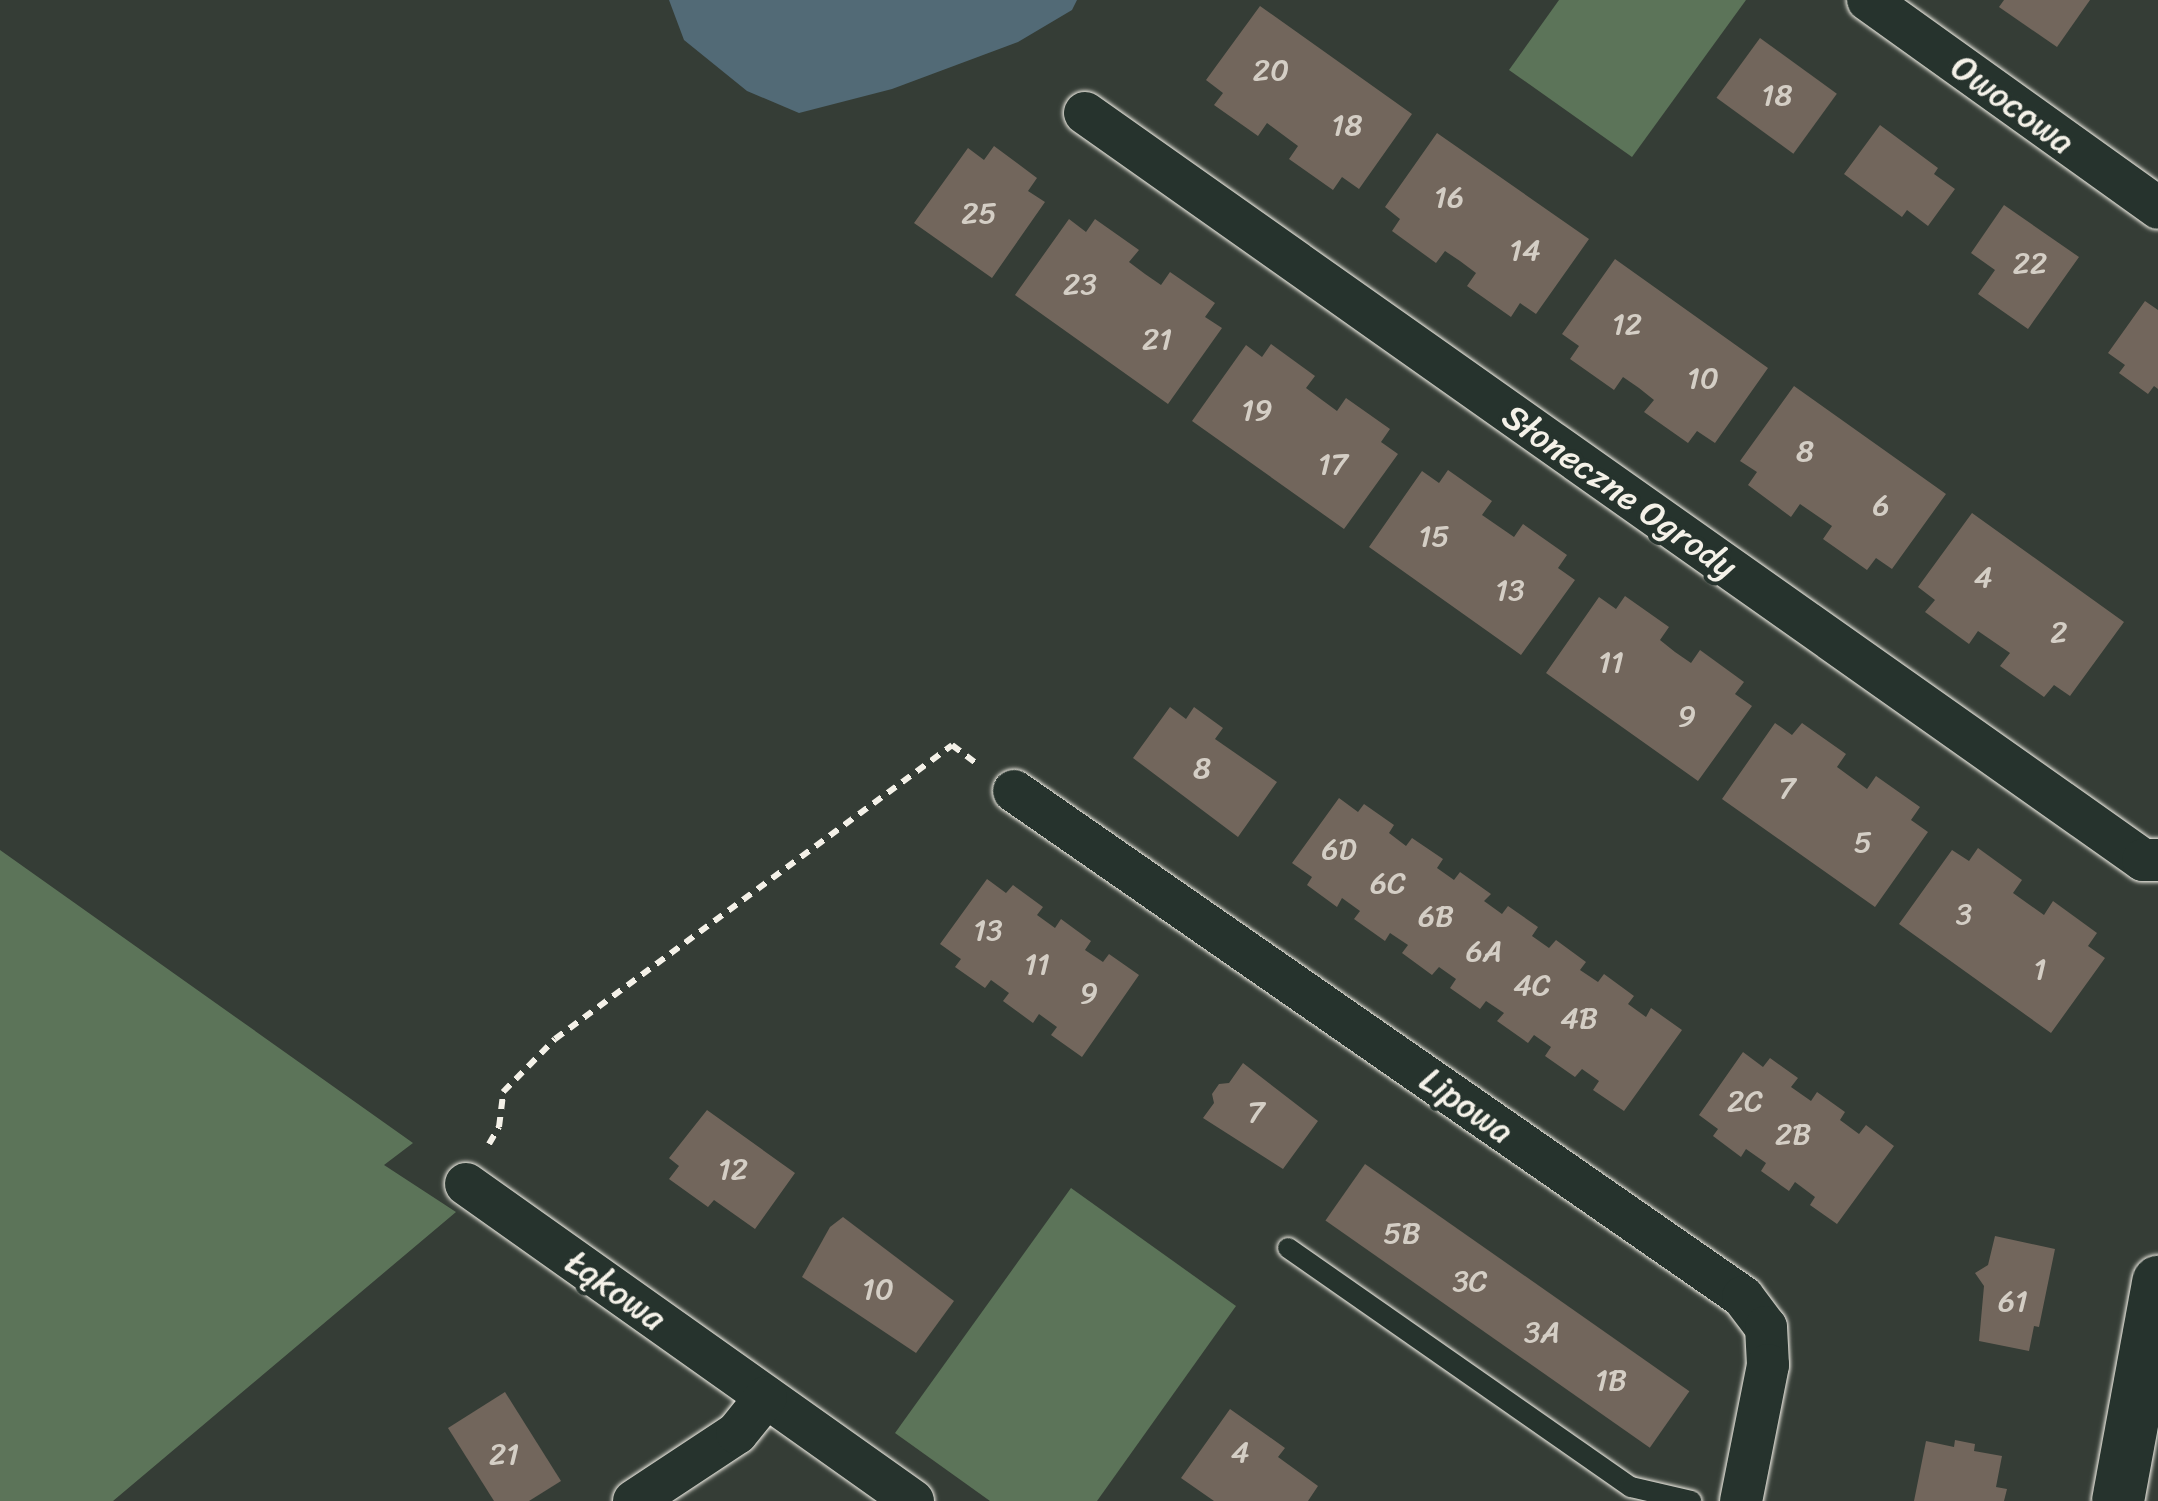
<!DOCTYPE html>
<html>
<head>
<meta charset="utf-8">
<style>
  body { margin:0 }
  #map { position:relative; width:2158px; height:1501px; overflow:hidden; background:#353d36; font-family:Sriracha,sans-serif }
  div>[style] { position:absolute }
  .green>* { inset:0; background:#5c7459 }
  .water>* { inset:0; background:#526a76 }
  .building>* { inset:0; background:#72665c; transform-origin:0 0 }
  .path>* { height:6px; margin-top:-3px; transform-origin:0; background:repeating-linear-gradient(90deg,#f4f1e8 0 10px,transparent 0 18px) }
  .roads { filter:drop-shadow(0 0 2px #f4f1e8) drop-shadow(0 0 2px #f4f1e8) }
  .service>* { height:20px; margin:-10px; padding:0 10px; transform-origin:10px; border-radius:10px; background:#26332d }
  .minor>* { height:42px; margin:-21px; padding:0 21px; transform-origin:21px; border-radius:21px; background:#26332d }
  .tertiary>* { height:52px; margin:-26px; padding:0 26px; transform-origin:26px; border-radius:26px; background:#26332d }
  span { translate:-50% -50%; white-space:nowrap; text-align:center; line-height:1.15; -webkit-text-stroke:8px #26332d; paint-order:stroke }
  .number-label { font-size:30px; color:#d4cec5 }
  .number-label span { -webkit-text-stroke-width:0 }
  .street-label { font-size:35px; color:#f4f1e8 }
</style>
</head>
<body>
<div id="map">
  <div class="green">
    <i style="clip-path:polygon(1559px 0,1746px 0,1632px 157px,1509px 70px)"></i>
    <i style="clip-path:polygon(0 850px,413px 1143px,384px 1165px,456px 1212px,113px 1501px,0 1501px)"></i>
    <i style="clip-path:polygon(1071px 1188px,1236px 1306px,1097px 1501px,990px 1501px,895px 1433px)"></i>
  </div>
  <div class="water">
    <i style="clip-path:polygon(669px 0,1077px 0,1072px 10px,1018px 42px,892px 89px,799px 113px,747px 91px,684px 40px)"></i>
  </div>
  <div class="building">
    <i style="clip-path:polygon(2004px 0,2090px 0,2057px 47px,1999px 7px)"></i>
    <i style="clip-path:polygon(1260px 6px,1412px 114px,1359px 189px,1342px 177px,1333px 190px,1289px 159px,1298px 146px,1267px 123px,1258px 136px,1214px 105px,1223px 93px,1206px 80px)"></i>
    <i style="left:1760px;top:38px;width:95px;height:74px;rotate:36deg"></i>
    <i style="clip-path:polygon(1880px 125px,1938px 168px,1934px 174px,1955px 189px,1928px 226px,1907px 210px,1902px 217px,1844px 174px)"></i>
    <i style="clip-path:polygon(1437px 133px,1589px 239px,1536px 314px,1520px 303px,1511px 317px,1467px 286px,1476px 273px,1460px 261px,1445px 251px,1436px 263px,1392px 231px,1400px 219px,1385px 207px)"></i>
    <i style="clip-path:polygon(994px 146px,1037px 178px,1028px 191px,1045px 202px,992px 278px,914px 223px,968px 148px,984px 160px)"></i>
    <i style="clip-path:polygon(2004px 205px,2079px 257px,2028px 329px,1978px 294px,1995px 270px,1971px 253px)"></i>
    <i style="clip-path:polygon(1069px 219px,1086px 232px,1095px 219px,1139px 250px,1129px 262px,1145px 274px,1161px 285px,1170px 272px,1215px 303px,1205px 317px,1222px 328px,1168px 404px,1015px 295px)"></i>
    <i style="clip-path:polygon(1615px 259px,1768px 368px,1715px 443px,1697px 431px,1688px 443px,1644px 412px,1654px 400px,1639px 388px,1623px 377px,1614px 390px,1570px 359px,1579px 346px,1562px 334px)"></i>
    <i style="clip-path:polygon(2145px 301px,2158px 310px,2158px 389px,2154px 386px,2148px 394px,2119px 373px,2125px 365px,2108px 353px)"></i>
    <i style="clip-path:polygon(1271px 344px,1315px 376px,1306px 388px,1322px 400px,1337px 411px,1346px 398px,1390px 429px,1381px 442px,1398px 454px,1344px 529px,1192px 421px,1246px 345px,1262px 357px)"></i>
    <i style="clip-path:polygon(1794px 386px,1946px 494px,1892px 569px,1876px 558px,1867px 570px,1823px 539px,1832px 526px,1800px 504px,1791px 517px,1748px 485px,1757px 472px,1740px 461px)"></i>
    <i style="clip-path:polygon(1448px 470px,1492px 501px,1482px 515px,1514px 537px,1523px 524px,1567px 555px,1558px 568px,1575px 580px,1521px 655px,1369px 547px,1422px 471px,1439px 483px)"></i>
    <i style="clip-path:polygon(1972px 513px,2124px 622px,2070px 696px,2054px 685px,2044px 697px,2000px 666px,2010px 653px,1978px 631px,1969px 644px,1925px 612px,1935px 600px,1918px 587px)"></i>
    <i style="clip-path:polygon(1625px 596px,1669px 627px,1660px 640px,1675px 652px,1691px 663px,1700px 650px,1744px 682px,1735px 694px,1752px 706px,1698px 781px,1546px 673px,1599px 597px,1616px 609px)"></i>
    <i style="clip-path:polygon(1170px 707px,1186px 719px,1194px 707px,1223px 728px,1215px 739px,1277px 782px,1238px 837px,1133px 758px)"></i>
    <i style="clip-path:polygon(1775px 723px,1792px 735px,1802px 723px,1846px 754px,1837px 767px,1867px 789px,1876px 776px,1920px 807px,1911px 820px,1928px 832px,1875px 907px,1722px 799px)"></i>
    <i style="clip-path:polygon(1339px 798px,1358px 812px,1364px 804px,1394px 825px,1389px 833px,1406px 846px,1412px 838px,1443px 859px,1437px 868px,1454px 880px,1460px 872px,1491px 894px,1484px 901px,1502px 914px,1508px 906px,1538px 927px,1532px 936px,1549px 948px,1556px 940px,1586px 962px,1580px 970px,1598px 982px,1604px 974px,1634px 996px,1628px 1004px,1646px 1017px,1651px 1008px,1682px 1030px,1624px 1111px,1593px 1090px,1599px 1081px,1582px 1069px,1575px 1077px,1545px 1056px,1551px 1047px,1534px 1035px,1528px 1043px,1497px 1021px,1504px 1013px,1486px 1001px,1480px 1009px,1450px 988px,1456px 979px,1439px 967px,1432px 975px,1402px 953px,1408px 945px,1390px 933px,1385px 941px,1354px 919px,1360px 911px,1342px 898px,1337px 907px,1307px 885px,1312px 877px,1292px 863px)"></i>
    <i style="clip-path:polygon(1978px 848px,2022px 880px,2013px 893px,2044px 915px,2053px 901px,2097px 933px,2088px 946px,2105px 958px,2051px 1033px,1899px 924px,1952px 850px,1969px 861px)"></i>
    <i style="clip-path:polygon(987px 879px,1006px 893px,1013px 885px,1043px 907px,1037px 915px,1055px 928px,1061px 919px,1091px 941px,1085px 950px,1103px 962px,1109px 954px,1139px 975px,1082px 1057px,1051px 1035px,1057px 1027px,1039px 1014px,1033px 1023px,1003px 1001px,1009px 993px,991px 980px,985px 988px,955px 967px,961px 959px,940px 944px)"></i>
    <i style="clip-path:polygon(1743px 1052px,1763px 1067px,1770px 1058px,1798px 1078px,1791px 1087px,1811px 1101px,1817px 1092px,1845px 1112px,1840px 1120px,1859px 1134px,1866px 1125px,1894px 1146px,1837px 1224px,1810px 1205px,1815px 1197px,1795px 1182px,1789px 1191px,1761px 1171px,1766px 1163px,1746px 1149px,1741px 1157px,1713px 1136px,1718px 1129px,1699px 1115px)"></i>
    <i style="clip-path:polygon(1243px 1063px,1318px 1121px,1283px 1169px,1203px 1118px,1214px 1103px,1212px 1094px,1219px 1084px,1229px 1083px)"></i>
    <i style="clip-path:polygon(707px 1110px,795px 1173px,755px 1229px,714px 1200px,708px 1207px,669px 1179px,679px 1166px,669px 1158px)"></i>
    <i style="left:1365px;top:1164px;width:396px;height:69px;rotate:35deg"></i>
    <i style="clip-path:polygon(843px 1217px,954px 1301px,916px 1353px,802px 1277px,830px 1227px)"></i>
    <i style="clip-path:polygon(1995px 1236px,2055px 1249px,2039px 1327px,2034px 1326px,2029px 1351px,1979px 1341px,1984px 1286px,1975px 1273px,1988px 1265px)"></i>
    <i style="clip-path:polygon(505px 1392px,561px 1481px,529px 1501px,494px 1501px,448px 1428px)"></i>
    <i style="clip-path:polygon(1230px 1409px,1285px 1448px,1278px 1457px,1318px 1486px,1308px 1501px,1214px 1501px,1181px 1478px)"></i>
    <i style="clip-path:polygon(1955px 1440px,1975px 1444px,1974px 1451px,2002px 1456px,1996px 1487px,2007px 1489px,2004px 1501px,1914px 1501px,1926px 1441px,1954px 1447px)"></i>
  </div>
  <div class="path">
    <i style="left:489px;top:1144px;width:20px;rotate:-60deg"></i>
    <i style="left:499px;top:1127px;width:35px;rotate:-83deg"></i>
    <i style="left:503px;top:1092px;width:74px;rotate:-45.5deg"></i>
    <i style="left:555px;top:1039px;width:494px;rotate:-36.5deg"></i>
    <i style="left:952px;top:745px;width:35px;rotate:37deg"></i>
  </div>
  <div class="roads">
    <div class="service">
      <i style="left:1288px;top:1248px;width:418px;rotate:34.9deg"></i>
      <i style="left:1631px;top:1487px;width:62px;rotate:13.1deg"></i>
    </div>
    <div class="minor">
      <i style="left:1868px;top:0;width:357px;rotate:35.6deg"></i>
      <i style="left:1085px;top:113px;width:1295px;rotate:35.22deg"></i>
      <i style="left:2143px;top:860px;width:15px"></i>
      <i style="left:1014px;top:791px;width:887px;rotate:34.76deg"></i>
      <i style="left:1743px;top:1297px;width:38px;rotate:53deg"></i>
      <i style="left:1766px;top:1327px;width:38px;rotate:87deg"></i>
      <i style="left:1768px;top:1365px;width:139px;rotate:101.2deg"></i>
      <i style="left:466px;top:1184px;width:548px;rotate:35.34deg"></i>
      <i style="left:634px;top:1501px;width:123px;rotate:-33.4deg"></i>
      <i style="left:737px;top:1433px;width:46px;rotate:-51.1deg"></i>
    </div>
    <div class="tertiary">
      <i style="left:2118px;top:1501px;width:223px;rotate:-79.6deg"></i>
    </div>
  </div>
  <div class="number-label">
    <span style="left:1271px;top:70px">20</span>
    <span style="left:1777px;top:95px">18</span>
    <span style="left:1347px;top:125px">18</span>
    <span style="left:1449px;top:197px">16</span>
    <span style="left:979px;top:213px">25</span>
    <span style="left:1525px;top:250px">14</span>
    <span style="left:2030px;top:263px">22</span>
    <span style="left:1080px;top:284px">23</span>
    <span style="left:1627px;top:324px">12</span>
    <span style="left:1157px;top:339px">21</span>
    <span style="left:1703px;top:378px">10</span>
    <span style="left:1257px;top:410px">19</span>
    <span style="left:1805px;top:451px">8</span>
    <span style="left:1333px;top:464px">17</span>
    <span style="left:1881px;top:505px">6</span>
    <span style="left:1434px;top:536px">15</span>
    <span style="left:1983px;top:577px">4</span>
    <span style="left:1510px;top:590px">13</span>
    <span style="left:2059px;top:632px">2</span>
    <span style="left:1611px;top:662px">11</span>
    <span style="left:1687px;top:716px">9</span>
    <span style="left:1202px;top:768px">8</span>
    <span style="left:1787px;top:788px">7</span>
    <span style="left:1863px;top:842px">5</span>
    <span style="left:1339px;top:849px">6D</span>
    <span style="left:1388px;top:883px">6C</span>
    <span style="left:1964px;top:914px">3</span>
    <span style="left:1436px;top:916px">6B</span>
    <span style="left:988px;top:930px">13</span>
    <span style="left:1484px;top:951px">6A</span>
    <span style="left:1037px;top:964px">11</span>
    <span style="left:2040px;top:969px">1</span>
    <span style="left:1532px;top:985px">4C</span>
    <span style="left:1089px;top:993px">9</span>
    <span style="left:1579px;top:1018px">4B</span>
    <span style="left:1745px;top:1101px">2C</span>
    <span style="left:1256px;top:1112px">7</span>
    <span style="left:1793px;top:1134px">2B</span>
    <span style="left:733px;top:1169px">12</span>
    <span style="left:1402px;top:1233px">5B</span>
    <span style="left:1470px;top:1281px">3C</span>
    <span style="left:878px;top:1289px">10</span>
    <span style="left:2013px;top:1301px">61</span>
    <span style="left:1542px;top:1332px">3A</span>
    <span style="left:1611px;top:1380px">1B</span>
    <span style="left:1240px;top:1452px">4</span>
    <span style="left:504px;top:1454px">21</span>
  </div>
  <div class="street-label">
    <span style="left:2013px;top:104px;rotate:36deg">Owocowa</span>
    <span style="left:1620px;top:491px;rotate:35deg">Słoneczne Ogrody</span>
    <span style="left:1467px;top:1105px;rotate:35deg">Lipowa</span>
    <span style="left:616px;top:1290px;rotate:35deg">Łąkowa</span>
  </div>
</div>
</body>
</html>
